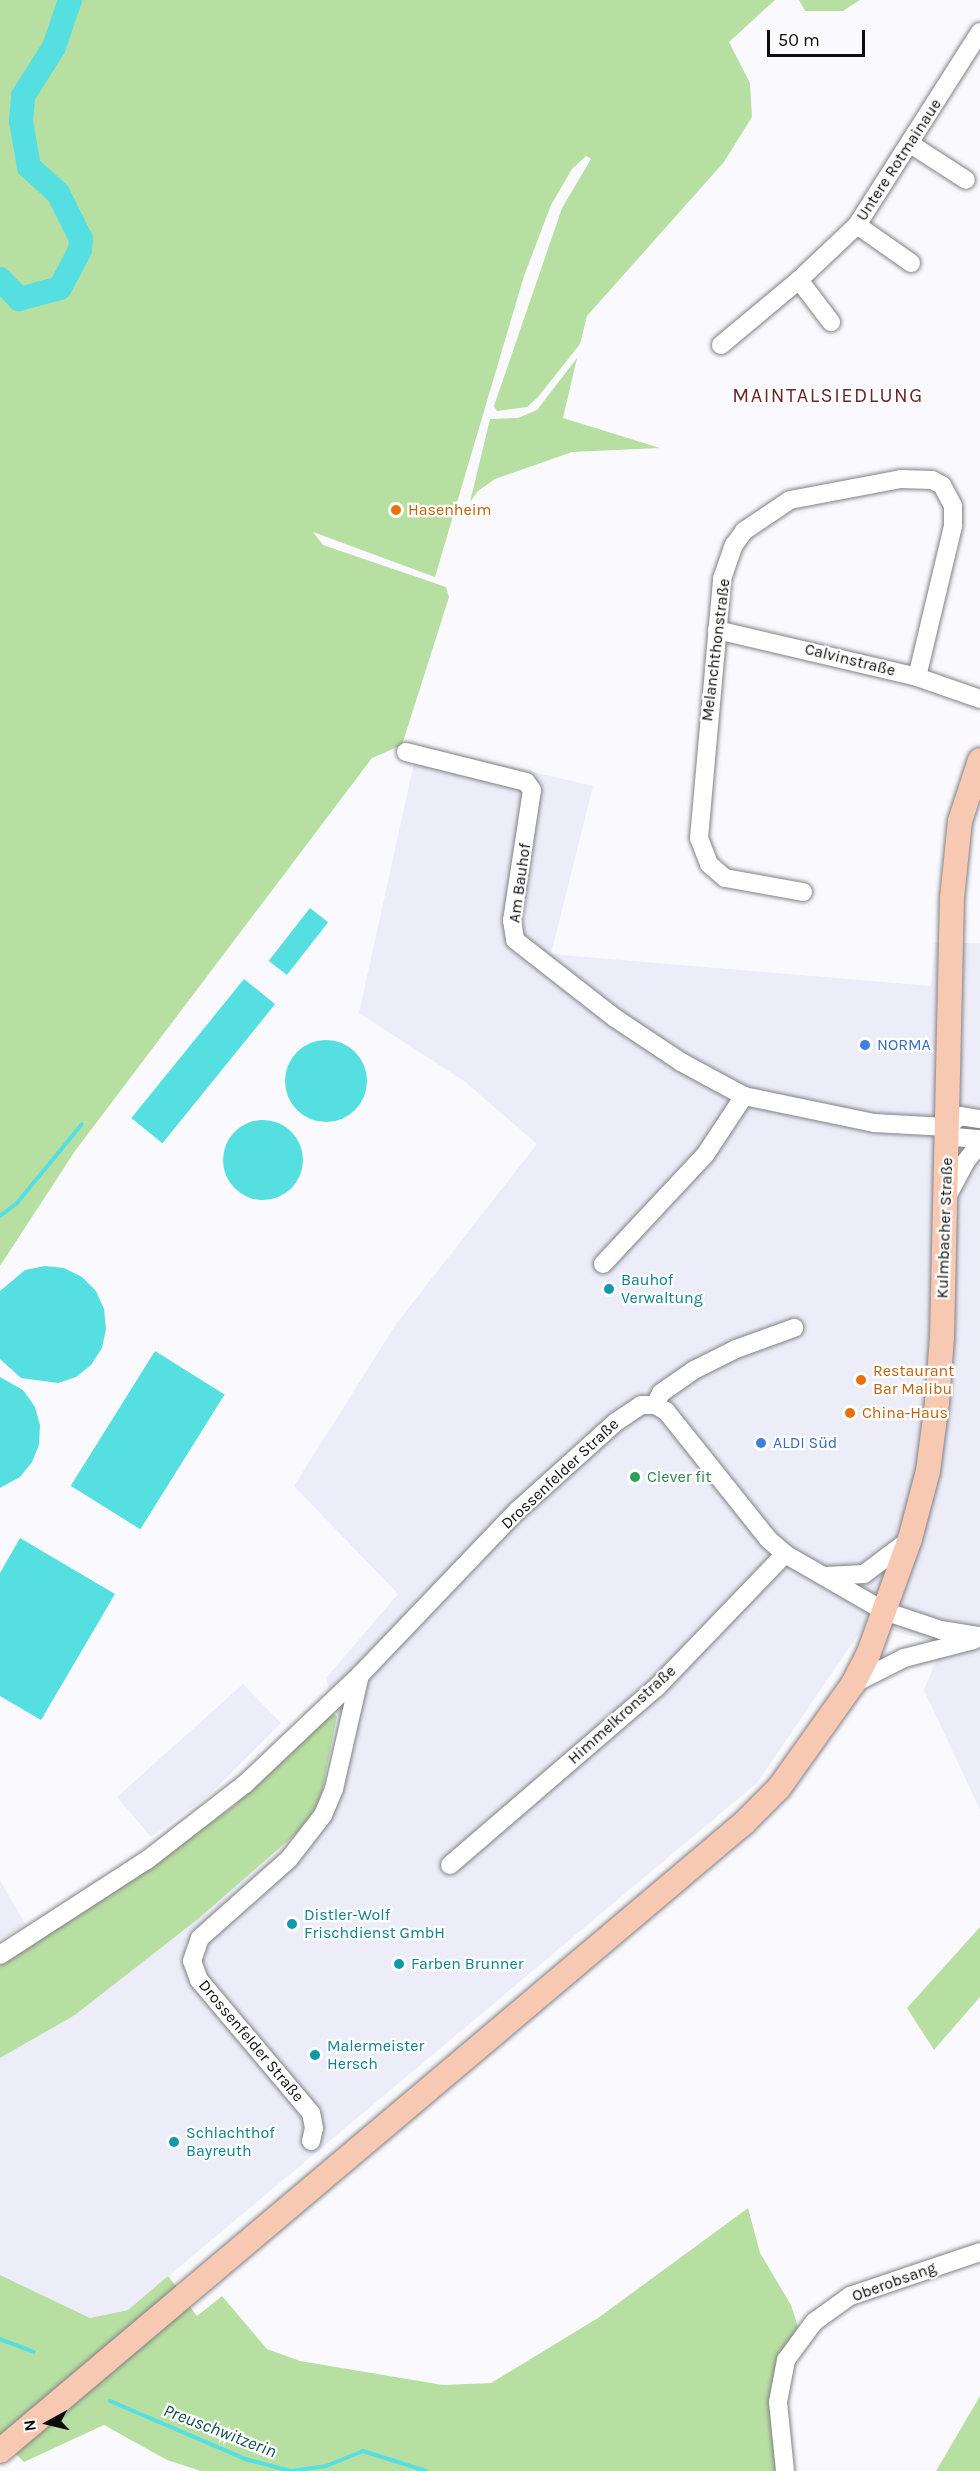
<!DOCTYPE html>
<html>
<head>
<meta charset="utf-8">
<style>
  body { margin:0 }
  #map { position:relative; width:980px; height:2471px; overflow:hidden; background:#fafafe; font-family:Karla,sans-serif }
  div>[style] { position:absolute }
  .built>* { inset:0; background:#ecedf8 }
  .green>* { inset:0; background:#b8dfa2 }
  .water>* { inset:0; background:#55dfe1; transform-origin:0 0 }
  .round { border-radius:50% }
  .stream>* { height:4px; margin:-2px; padding:0 2px; transform-origin:2px; border-radius:2px; background:#55dfe1 }
  .river>* { height:24px; margin:-12px; padding:0 12px; transform-origin:12px; border-radius:12px; background:#55dfe1 }
  .roads { filter:drop-shadow(0 0 2px #818185) drop-shadow(0 0 2px #818185) }
  .minor>* { height:18px; margin:-9px; padding:0 9px; transform-origin:9px; border-radius:9px; background:#fff }
  .major>* { height:24px; margin:-12px; padding:0 12px; transform-origin:12px; border-radius:12px; background:#f7c8b2 }
  .dots>* { width:16px; height:16px; translate:-50% -50%; box-sizing:border-box; border:3px solid #fff; border-radius:50% }
  span { translate:-50% -50%; white-space:nowrap; text-align:center; line-height:1.15; -webkit-text-stroke:4.5px #fff; paint-order:stroke }
  .street-label { font-size:16px; color:#0c0c0d }
  .food-label { font-size:16px; color:#c56008 }
  .left { translate:0 -50%; text-align:left }
  .shop-label { font-size:16px; color:#366cbe }
  .culture-label { font-size:16px; color:#0d838f }
  .leisure-label { font-size:16px; color:#27864d }
  .water-label { font-size:18px; color:#124f4f; font-style:italic }
  .quarter-label { font-size:20px; color:#6b2526; letter-spacing:1.5px }
  .north { position:absolute; left:18px; top:2393px; width:60px; height:60px; -webkit-text-stroke:4px #fff; paint-order:stroke; rotate:262deg; font-size:16px; font-weight:700; line-height:24px; text-align:center; color:#0c0c0d }
  .north::after { content:''; display:block; margin:auto; width:21px; height:27px; background:#0c0c0d; clip-path:polygon(50% 0,100% 100%,50% 72%,0 100%) }
  .scale { position:absolute; left:767px; top:30px; width:98px; height:27px; box-sizing:border-box; border:3px solid #0c0c0d; border-top:0; padding-left:8px; font-size:18px; line-height:21px; white-space:nowrap; color:#0c0c0d; -webkit-text-stroke:4px #fff; paint-order:stroke }
</style>
</head>
<body>
<div id="map">
  <div class="built">
    <i style="clip-path:polygon(418px 745px,593px 786px,551px 954px,931px 986px,935px 943px,980px 943px,980px 1810px,924px 1690px,942px 1645px,866px 1623px,757px 1783px,128px 2310px,90px 2318px,0 2275px,0 2058px,75px 2015px,198px 1919px,298px 1832px,320px 1802px,337px 1716px,326px 1678px,398px 1594px,294px 1486px,396px 1324px,537px 1144px,464px 1081px,359px 1013px)"></i>
    <i style="clip-path:polygon(243px 1684px,281px 1723px,209px 1795px,151px 1837px,117px 1797px)"></i>
    <i style="clip-path:polygon(0 1880px,25px 1924px,0 1940px)"></i>
  </div>
  <div class="green">
    <i style="clip-path:polygon(0 0,775px 0,729px 42px,750px 83px,752px 117px,724px 162px,587px 316px,580px 344px,538px 397px,527px 407px,497px 411px,494px 406px,562px 208px,591px 159px,586px 156px,572px 169px,551px 205px,524px 276px,435px 577px,313px 532px,323px 545px,446px 587px,449px 597px,402px 745px,372px 758px,75px 1151px,0 1266px)"></i>
    <i style="clip-path:polygon(799px 0,860px 0,843px 11px,805px 11px)"></i>
    <i style="clip-path:polygon(577px 358px,563px 418px,660px 448px,572px 452px,495px 479px,478px 491px,470px 502px,490px 419px,518px 418px,537px 410px)"></i>
    <i style="clip-path:polygon(329px 1712px,337px 1716px,320px 1802px,298px 1832px,198px 1919px,75px 2015px,0 2058px,0 1964px,110px 1895px,235px 1805px)"></i>
    <i style="clip-path:polygon(980px 1927px,980px 1997px,934px 2050px,907px 2008px)"></i>
    <i style="clip-path:polygon(748px 2208px,760px 2253px,791px 2305px,800px 2333px,778px 2359px,789px 2471px,201px 2471px,167px 2460px,104px 2425px,24px 2462px,13px 2451px,188px 2304px,197px 2316px,222px 2296px,267px 2349px,300px 2361px,443px 2385px,491px 2383px,598px 2318px)"></i>
    <i style="clip-path:polygon(0 2275px,90px 2318px,128px 2310px,168px 2276px,178px 2289px,0 2439px)"></i>
    <i style="clip-path:polygon(980px 2396px,980px 2471px,936px 2471px)"></i>
  </div>
  <div class="water">
    <i style="left:310px;top:908px;width:23px;height:67px;rotate:38deg"></i>
    <i style="left:244px;top:979px;width:40px;height:179px;rotate:39deg"></i>
    <i class="round" style="left:285px;top:1040px;width:82px;height:82px"></i>
    <i class="round" style="left:223px;top:1120px;width:80px;height:80px"></i>
    <i style="clip-path:polygon(45px 1266px,64px 1268px,82px 1277px,96px 1291px,104px 1309px,106px 1329px,102px 1348px,91px 1365px,76px 1377px,58px 1383px,21px 1378px,0 1359px,0 1291px,25px 1270px)"></i>
    <i style="left:155px;top:1351px;width:82px;height:159px;rotate:32deg"></i>
    <i style="clip-path:polygon(0 1377px,23px 1390px,35px 1407px,40px 1425px,39px 1445px,32px 1462px,20px 1477px,0 1488px)"></i>
    <i style="clip-path:polygon(20px 1538px,115px 1594px,41px 1720px,0 1696px,0 1573px)"></i>
  </div>
  <div class="stream">
    <i style="left:0;top:1216px;width:21px;rotate:-37deg"></i>
    <i style="left:17px;top:1203px;width:102px;rotate:-50.6deg"></i>
    <i style="left:0;top:2339px;width:36px;rotate:21deg"></i>
    <i style="left:110px;top:2401px;width:147px;rotate:23.2deg"></i>
    <i style="left:245px;top:2459px;width:48px;rotate:14.6deg"></i>
    <i style="left:291px;top:2471px;width:35px;rotate:-8deg"></i>
    <i style="left:326px;top:2466px;width:40px;rotate:-22deg"></i>
    <i style="left:363px;top:2451px;width:66px;rotate:17.6deg"></i>
  </div>
  <div class="river">
    <i style="left:0;top:279px;width:28px;rotate:46deg"></i>
    <i style="left:19px;top:299px;width:42px;rotate:-15deg"></i>
    <i style="left:60px;top:288px;width:43px;rotate:-62.2deg"></i>
    <i style="left:80px;top:250px;width:11px;rotate:-85deg"></i>
    <i style="left:81px;top:239px;width:51px;rotate:-116.6deg"></i>
    <i style="left:58px;top:193px;width:39px;rotate:-138deg"></i>
    <i style="left:29px;top:167px;width:47px;rotate:-99.9deg"></i>
    <i style="left:21px;top:121px;width:25px;rotate:-85deg"></i>
    <i style="left:23px;top:96px;width:58px;rotate:-57.7deg"></i>
    <i style="left:54px;top:47px;width:50px;rotate:-71.2deg"></i>
  </div>
  <div class="roads">
    <div class="minor">
      <i style="left:912px;top:145px;width:64px;rotate:32.9deg"></i>
      <i style="left:857px;top:225px;width:66px;rotate:35.1deg"></i>
      <i style="left:799px;top:280px;width:53px;rotate:52.7deg"></i>
      <i style="left:721px;top:345px;width:102px;rotate:-39.8deg"></i>
      <i style="left:799px;top:280px;width:80px;rotate:-43.5deg"></i>
      <i style="left:857px;top:225px;width:229px;rotate:-57.5deg"></i>
      <i style="left:717px;top:630px;width:205px;rotate:13.2deg"></i>
      <i style="left:917px;top:677px;width:67px;rotate:19.2deg"></i>
      <i style="left:406px;top:752px;width:124px;rotate:14deg"></i>
      <i style="left:526px;top:782px;width:10px;rotate:53deg"></i>
      <i style="left:532px;top:790px;width:132px;rotate:98.7deg"></i>
      <i style="left:512px;top:920px;width:20px;rotate:81deg"></i>
      <i style="left:515px;top:940px;width:127px;rotate:38deg"></i>
      <i style="left:615px;top:1018px;width:79px;rotate:33.7deg"></i>
      <i style="left:681px;top:1062px;width:72px;rotate:28.4deg"></i>
      <i style="left:744px;top:1096px;width:133px;rotate:11.7deg"></i>
      <i style="left:874px;top:1123px;width:73px;rotate:3.1deg"></i>
      <i style="left:803px;top:892px;width:79px;rotate:-169.8deg"></i>
      <i style="left:725px;top:878px;width:21px;rotate:-139deg"></i>
      <i style="left:709px;top:864px;width:28px;rotate:-111deg"></i>
      <i style="left:699px;top:838px;width:260px;rotate:-84.9deg"></i>
      <i style="left:722px;top:579px;width:36px;rotate:-71deg"></i>
      <i style="left:734px;top:545px;width:17px;rotate:-54deg"></i>
      <i style="left:744px;top:531px;width:55px;rotate:-34deg"></i>
      <i style="left:790px;top:500px;width:113px;rotate:-10.7deg"></i>
      <i style="left:901px;top:479px;width:31px;rotate:2deg"></i>
      <i style="left:932px;top:480px;width:11px;rotate:27deg"></i>
      <i style="left:942px;top:485px;width:24px;rotate:62deg"></i>
      <i style="left:953px;top:506px;width:20px;rotate:90deg"></i>
      <i style="left:953px;top:526px;width:155px;rotate:103.4deg"></i>
      <i style="left:947px;top:1127px;width:13px;rotate:51deg"></i>
      <i style="left:955px;top:1137px;width:25px;rotate:5deg"></i>
      <i style="left:947px;top:1127px;width:17px;rotate:-40deg"></i>
      <i style="left:960px;top:1116px;width:20px;rotate:9deg"></i>
      <i style="left:948px;top:1195px;width:38px;rotate:-62deg"></i>
      <i style="left:966px;top:1161px;width:22px;rotate:-51deg"></i>
      <i style="left:603px;top:1264px;width:149px;rotate:-46.9deg"></i>
      <i style="left:705px;top:1155px;width:71px;rotate:-56.5deg"></i>
      <i style="left:655px;top:1405px;width:13px;rotate:-63deg"></i>
      <i style="left:661px;top:1393px;width:40px;rotate:-34.9deg"></i>
      <i style="left:694px;top:1370px;width:47px;rotate:-26.6deg"></i>
      <i style="left:736px;top:1349px;width:62px;rotate:-19.9deg"></i>
      <i style="left:825px;top:1576px;width:39px;rotate:-3deg"></i>
      <i style="left:864px;top:1574px;width:55px;rotate:-36.9deg"></i>
      <i style="left:853px;top:1684px;width:57px;rotate:-27deg"></i>
      <i style="left:904px;top:1658px;width:72px;rotate:-14.4deg"></i>
      <i style="left:450px;top:1865px;width:272px;rotate:-40.7deg"></i>
      <i style="left:656px;top:1688px;width:186px;rotate:-46.1deg"></i>
      <i style="left:0;top:1955px;width:175px;rotate:-32.9deg"></i>
      <i style="left:147px;top:1860px;width:124px;rotate:-37.8deg"></i>
      <i style="left:245px;top:1784px;width:160px;rotate:-43.5deg"></i>
      <i style="left:361px;top:1674px;width:226px;rotate:-46.3deg"></i>
      <i style="left:517px;top:1511px;width:133px;rotate:-42deg"></i>
      <i style="left:616px;top:1422px;width:30px;rotate:-34deg"></i>
      <i style="left:641px;top:1405px;width:14px"></i>
      <i style="left:655px;top:1405px;width:13px;rotate:29deg"></i>
      <i style="left:666px;top:1411px;width:164px;rotate:51.4deg"></i>
      <i style="left:768px;top:1539px;width:23px;rotate:41deg"></i>
      <i style="left:785px;top:1554px;width:114px;rotate:29.9deg"></i>
      <i style="left:884px;top:1611px;width:60px;rotate:18.4deg"></i>
      <i style="left:941px;top:1630px;width:39px;rotate:9deg"></i>
      <i style="left:311px;top:2141px;width:13px;rotate:-77deg"></i>
      <i style="left:314px;top:2128px;width:15px;rotate:-101deg"></i>
      <i style="left:311px;top:2113px;width:174px;rotate:-130.1deg"></i>
      <i style="left:199px;top:1980px;width:20px;rotate:-110deg"></i>
      <i style="left:192px;top:1961px;width:24px;rotate:-71deg"></i>
      <i style="left:200px;top:1938px;width:119px;rotate:-41.6deg"></i>
      <i style="left:289px;top:1859px;width:56px;rotate:-52.3deg"></i>
      <i style="left:323px;top:1815px;width:28px;rotate:-67deg"></i>
      <i style="left:334px;top:1789px;width:113px;rotate:-77.2deg"></i>
      <i style="left:785px;top:2471px;width:69px;rotate:-95.8deg"></i>
      <i style="left:778px;top:2402px;width:43px;rotate:-79.2deg"></i>
      <i style="left:786px;top:2360px;width:47px;rotate:-53.6deg"></i>
      <i style="left:814px;top:2322px;width:44px;rotate:-35.8deg"></i>
      <i style="left:850px;top:2296px;width:137px;rotate:-18.7deg"></i>
    </div>
    <div class="major">
      <i style="left:0;top:2451px;width:974px;rotate:-40.17deg"></i>
      <i style="left:744px;top:1823px;width:49px;rotate:-45deg"></i>
      <i style="left:779px;top:1788px;width:128px;rotate:-54.6deg"></i>
      <i style="left:853px;top:1684px;width:33px;rotate:-63deg"></i>
      <i style="left:868px;top:1655px;width:123px;rotate:-70.1deg"></i>
      <i style="left:910px;top:1539px;width:70px;rotate:-75.2deg"></i>
      <i style="left:928px;top:1471px;width:69px;rotate:-82.5deg"></i>
      <i style="left:937px;top:1403px;width:66px;rotate:-85.7deg"></i>
      <i style="left:942px;top:1337px;width:439px;rotate:-88.7deg"></i>
      <i style="left:952px;top:898px;width:77px;rotate:-84.1deg"></i>
      <i style="left:960px;top:821px;width:64px;rotate:-71.8deg"></i>
    </div>
  </div>
  <div class="dots">
    <i style="left:396px;top:510px;background:#e8710a"></i>
    <i style="left:865px;top:1045px;background:#3f7fe0"></i>
    <i style="left:609px;top:1289px;background:#0f9aa8"></i>
    <i style="left:861px;top:1380px;background:#e8710a"></i>
    <i style="left:850px;top:1413px;background:#e8710a"></i>
    <i style="left:761px;top:1443px;background:#3f7fe0"></i>
    <i style="left:635px;top:1477px;background:#2e9e5b"></i>
    <i style="left:292px;top:1924px;background:#0f9aa8"></i>
    <i style="left:399px;top:1964px;background:#0f9aa8"></i>
    <i style="left:315px;top:2055px;background:#0f9aa8"></i>
    <i style="left:174px;top:2142px;background:#0f9aa8"></i>
  </div>
  <div class="street-label">
    <span style="left:899px;top:160px;rotate:-57deg">Untere Rotmainaue</span>
    <span style="left:716px;top:650px;rotate:-83deg">Melanchthonstraße</span>
    <span style="left:850px;top:660px;rotate:14deg">Calvinstraße</span>
    <span style="left:520px;top:883px;rotate:-82deg">Am Bauhof</span>
    <span style="left:945px;top:1228px;rotate:-88deg">Kulmbacher Straße</span>
    <span style="left:560px;top:1474px;rotate:-43deg">Drossenfelder Straße</span>
    <span style="left:622px;top:1715px;rotate:-42deg">Himmelkronstraße</span>
    <span style="left:251px;top:2041px;rotate:50deg">Drossenfelder Straße</span>
    <span style="left:894px;top:2282px;rotate:-20deg">Oberobsang</span>
  </div>
  <div class="food-label">
    <span class="left" style="left:408px;top:510px">Hasenheim</span>
    <span class="left" style="left:873px;top:1380px">Restaurant<br>Bar Malibu</span>
    <span class="left" style="left:862px;top:1413px">China-Haus</span>
  </div>
  <div class="shop-label">
    <span class="left" style="left:877px;top:1045px">NORMA</span>
    <span class="left" style="left:773px;top:1443px">ALDI Süd</span>
  </div>
  <div class="culture-label">
    <span class="left" style="left:621px;top:1289px">Bauhof<br>Verwaltung</span>
    <span class="left" style="left:304px;top:1924px">Distler-Wolf<br>Frischdienst GmbH</span>
    <span class="left" style="left:411px;top:1964px">Farben Brunner</span>
    <span class="left" style="left:327px;top:2055px">Malermeister<br>Hersch</span>
    <span class="left" style="left:186px;top:2142px">Schlachthof<br>Bayreuth</span>
  </div>
  <div class="leisure-label">
    <span class="left" style="left:647px;top:1477px">Clever fit</span>
  </div>
  <div class="water-label">
    <span style="left:220px;top:2431px;rotate:21deg">Preuschwitzerin</span>
  </div>
  <div class="quarter-label">
    <span style="left:828px;top:395px">MAINTALSIEDLUNG</span>
  </div>
  <div class="north">N</div>
  <div class="scale">50 m</div>
</div>
</body>
</html>
